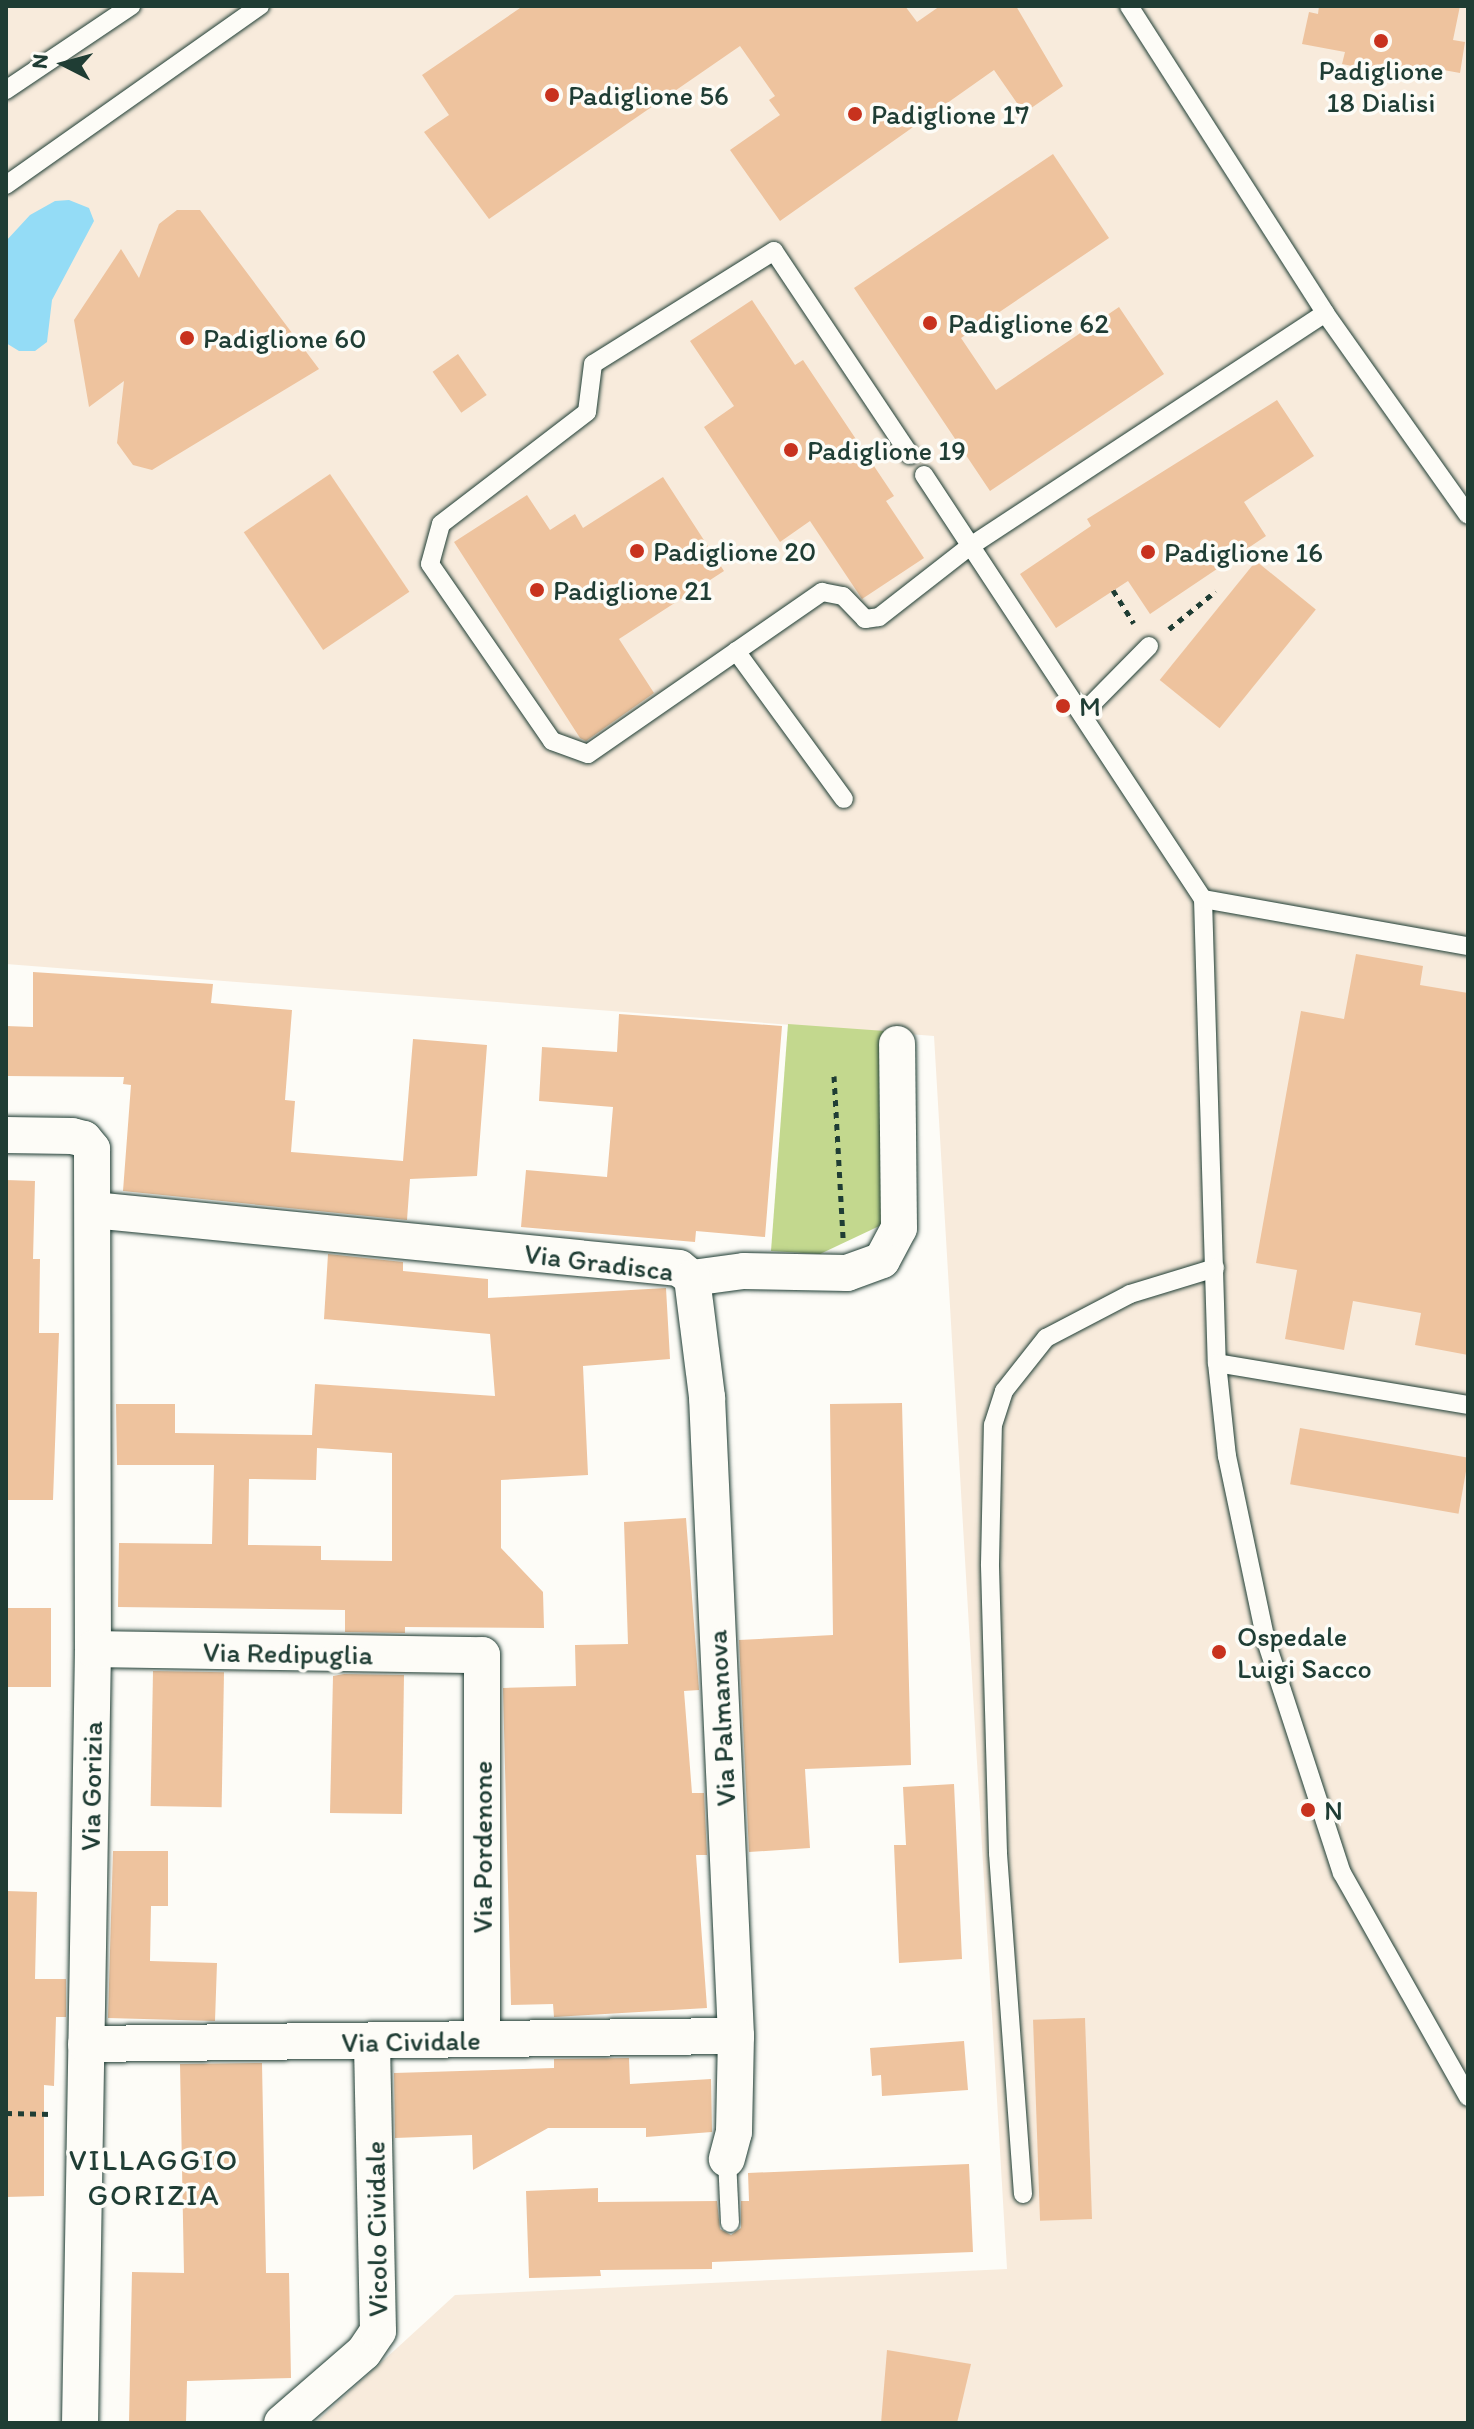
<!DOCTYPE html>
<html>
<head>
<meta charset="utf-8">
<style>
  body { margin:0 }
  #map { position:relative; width:1474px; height:2429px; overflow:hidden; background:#fdfcf7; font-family:Itim,sans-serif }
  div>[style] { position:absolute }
  .built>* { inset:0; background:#f8ebdc }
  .green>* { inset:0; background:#c3d88e }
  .water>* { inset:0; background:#94dcf6 }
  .building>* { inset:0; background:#eec39e; transform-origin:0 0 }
  .path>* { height:5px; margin-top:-2.5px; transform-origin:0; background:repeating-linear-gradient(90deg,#1f3d34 0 6px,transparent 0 12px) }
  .roads { filter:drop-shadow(0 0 2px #1f3d34) drop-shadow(0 0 2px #1f3d34) }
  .service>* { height:18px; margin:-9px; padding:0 9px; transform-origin:9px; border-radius:9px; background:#fdfcf7 }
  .minor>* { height:36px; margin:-18px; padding:0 18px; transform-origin:18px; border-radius:18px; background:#fdfcf7 }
  .dots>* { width:22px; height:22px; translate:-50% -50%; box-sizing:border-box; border:4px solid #fdfcf7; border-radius:50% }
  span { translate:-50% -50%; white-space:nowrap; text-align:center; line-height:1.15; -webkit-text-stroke:7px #fdfcf7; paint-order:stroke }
  .poi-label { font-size:28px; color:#1f3d34 }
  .left { translate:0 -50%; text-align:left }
  .street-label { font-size:28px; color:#1f3d34 }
  .neighbourhood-label { font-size:30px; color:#1f3d34; letter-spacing:2px }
  .frame { position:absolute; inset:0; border:8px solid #1f3d34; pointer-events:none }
  .north { position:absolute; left:24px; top:24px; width:80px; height:80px; -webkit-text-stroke:6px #fdfcf7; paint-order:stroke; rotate:276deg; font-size:22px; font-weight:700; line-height:32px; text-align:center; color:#1f3d34 }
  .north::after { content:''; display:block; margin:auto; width:28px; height:36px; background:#1f3d34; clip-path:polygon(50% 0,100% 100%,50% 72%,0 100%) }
</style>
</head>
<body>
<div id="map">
  <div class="built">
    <i style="clip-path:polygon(6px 6px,1468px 6px,1468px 2423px,315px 2423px,455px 2295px,1007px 2269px,934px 1036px,6px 964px)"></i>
  </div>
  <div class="green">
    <i style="clip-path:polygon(788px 1024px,885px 1031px,890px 1221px,820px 1254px,771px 1251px)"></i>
  </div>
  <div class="water">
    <i style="clip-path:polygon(69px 200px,89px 208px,94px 221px,52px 300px,47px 342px,35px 351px,19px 351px,6px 343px,6px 241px,30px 215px,55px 201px)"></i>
  </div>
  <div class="building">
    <i style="clip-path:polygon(523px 6px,905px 6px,917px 22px,940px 6px,1016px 6px,1063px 86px,1024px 113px,994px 70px,780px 221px,730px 150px,780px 115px,769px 100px,775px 96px,740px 46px,489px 219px,424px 132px,449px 115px,422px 75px)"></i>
    <i style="clip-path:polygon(1319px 6px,1460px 6px,1453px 40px,1465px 42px,1460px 73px,1416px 65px,1414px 78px,1342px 64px,1345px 52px,1302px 44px,1309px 12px,1318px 14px)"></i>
    <i style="clip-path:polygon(1053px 154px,1109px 238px,961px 338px,996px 390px,1119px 307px,1164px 374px,990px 491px,854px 288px)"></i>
    <i style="clip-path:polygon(177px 210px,200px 210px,319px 369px,152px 470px,133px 465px,117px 443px,124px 381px,89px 407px,74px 320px,121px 249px,139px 278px,159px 224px)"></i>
    <i style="clip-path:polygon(752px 300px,795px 365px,803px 360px,894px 496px,886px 501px,924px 558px,862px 599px,810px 521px,780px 542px,704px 427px,734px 406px,690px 341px)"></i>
    <i style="left:458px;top:354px;width:50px;height:31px;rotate:55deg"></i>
    <i style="clip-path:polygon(1277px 400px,1314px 456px,1244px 502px,1266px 536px,1150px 614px,1128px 581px,1056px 628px,1020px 574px,1091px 526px,1087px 519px)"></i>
    <i style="left:330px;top:474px;width:142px;height:104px;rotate:56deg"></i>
    <i style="clip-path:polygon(663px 477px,724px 571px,619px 639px,654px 693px,586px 741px,580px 738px,454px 542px,527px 495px,550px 530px,575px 514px,583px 528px)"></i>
    <i style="left:1256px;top:561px;width:77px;height:153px;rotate:39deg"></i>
    <i style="clip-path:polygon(1356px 954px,1423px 966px,1420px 985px,1468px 993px,1468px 1355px,1415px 1345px,1421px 1313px,1353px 1301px,1344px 1350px,1285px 1339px,1297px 1270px,1256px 1263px,1301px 1011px,1344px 1019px)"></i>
    <i style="clip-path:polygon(33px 972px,213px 984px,211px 1003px,292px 1010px,285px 1100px,295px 1101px,291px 1152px,403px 1161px,413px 1039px,487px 1045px,477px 1176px,410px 1179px,407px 1220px,123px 1191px,131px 1085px,123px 1084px,124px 1077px,6px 1076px,6px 1026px,33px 1027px)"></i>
    <i style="clip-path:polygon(619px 1014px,782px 1026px,765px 1237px,696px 1231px,695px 1242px,521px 1227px,526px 1170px,607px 1177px,613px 1107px,539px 1101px,542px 1047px,617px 1052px)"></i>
    <i style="clip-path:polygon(6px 1180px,35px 1181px,33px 1259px,40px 1259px,39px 1333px,59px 1333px,53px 1500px,6px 1500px)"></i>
    <i style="clip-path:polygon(evenodd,328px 1254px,403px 1262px,403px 1271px,488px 1279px,488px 1298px,666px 1288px,670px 1359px,583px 1366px,588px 1475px,501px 1480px,501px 1548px,543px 1592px,544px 1628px,405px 1627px,405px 1633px,345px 1632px,345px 1610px,118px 1607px,119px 1543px,212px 1544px,214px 1465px,117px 1465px,116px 1404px,175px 1404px,175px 1433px,312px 1435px,315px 1384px,495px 1396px,490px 1334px,324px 1319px,328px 1254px,317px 1448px,392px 1453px,392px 1561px,321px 1560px,321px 1546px,248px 1545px,249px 1479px,316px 1480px,317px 1448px)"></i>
    <i style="clip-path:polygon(902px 1403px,911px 1765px,805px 1769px,810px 1848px,749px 1852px,739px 1640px,833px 1635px,830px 1404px)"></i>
    <i style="left:1300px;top:1428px;width:171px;height:57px;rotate:10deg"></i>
    <i style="clip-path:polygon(686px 1518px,699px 1690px,684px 1691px,692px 1793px,704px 1793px,707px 1855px,696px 1855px,707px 2008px,554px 2017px,553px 2004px,511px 2005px,503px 1688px,576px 1686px,575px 1645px,628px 1644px,624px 1522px)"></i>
    <i style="left:6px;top:1608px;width:45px;height:79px"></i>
    <i style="left:153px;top:1671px;width:71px;height:135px;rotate:1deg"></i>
    <i style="clip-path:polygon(344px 1674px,404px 1675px,402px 1814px,330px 1813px,333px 1676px)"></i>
    <i style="clip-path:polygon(954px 1784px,962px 1959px,899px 1963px,894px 1845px,906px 1845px,903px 1787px)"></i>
    <i style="clip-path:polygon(113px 1851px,168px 1851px,168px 1906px,151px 1906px,150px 1961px,217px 1963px,215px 2021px,108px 2018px)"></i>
    <i style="clip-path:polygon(6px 1891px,37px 1892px,35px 1979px,66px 1979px,66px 2017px,56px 2017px,54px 2086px,44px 2085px,44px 2196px,6px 2197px)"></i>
    <i style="left:1085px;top:2018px;width:201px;height:52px;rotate:88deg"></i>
    <i style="clip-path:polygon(964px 2041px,968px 2090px,882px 2096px,881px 2075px,872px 2076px,870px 2048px)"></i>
    <i style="clip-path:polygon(629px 2058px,630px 2084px,711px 2079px,712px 2132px,646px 2137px,646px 2128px,548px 2128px,473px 2170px,472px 2135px,395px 2138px,394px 2073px,554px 2068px,554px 2059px)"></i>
    <i style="clip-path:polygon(262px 2063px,266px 2273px,289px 2273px,291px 2378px,187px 2381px,186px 2423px,129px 2423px,132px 2272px,184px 2273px,180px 2064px)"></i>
    <i style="clip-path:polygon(969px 2164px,973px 2252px,712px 2262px,712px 2269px,600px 2270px,601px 2276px,529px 2278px,526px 2191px,598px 2188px,598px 2202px,717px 2201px,720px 2229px,731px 2235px,741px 2228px,741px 2201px,749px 2201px,748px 2173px)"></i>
    <i style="clip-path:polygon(887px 2350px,971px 2364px,957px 2423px,881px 2423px)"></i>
  </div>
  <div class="path">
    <i style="left:1113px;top:590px;width:39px;rotate:58deg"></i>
    <i style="left:1169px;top:629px;width:60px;rotate:-39deg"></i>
    <i style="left:834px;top:1076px;width:163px;rotate:86.8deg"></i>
    <i style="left:6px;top:2113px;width:46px;rotate:1.2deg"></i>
  </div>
  <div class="roads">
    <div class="service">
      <i style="left:1129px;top:6px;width:364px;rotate:57.4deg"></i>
      <i style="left:1325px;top:313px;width:247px;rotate:54.7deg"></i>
      <i style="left:6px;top:90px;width:151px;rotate:-33.9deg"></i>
      <i style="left:6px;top:185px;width:311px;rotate:-35.2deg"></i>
      <i style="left:910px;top:455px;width:245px;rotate:-123.7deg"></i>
      <i style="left:774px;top:251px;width:213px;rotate:148deg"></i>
      <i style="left:593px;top:364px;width:48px;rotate:97.1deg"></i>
      <i style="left:587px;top:412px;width:184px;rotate:142.5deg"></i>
      <i style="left:441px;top:524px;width:41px;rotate:105.4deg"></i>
      <i style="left:430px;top:564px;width:215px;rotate:55.4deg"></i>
      <i style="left:552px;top:741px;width:38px;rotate:20deg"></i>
      <i style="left:588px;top:754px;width:285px;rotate:-34.7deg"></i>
      <i style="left:822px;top:592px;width:21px;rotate:11deg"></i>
      <i style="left:843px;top:596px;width:32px;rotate:46deg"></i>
      <i style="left:865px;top:619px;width:14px;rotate:-8deg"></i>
      <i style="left:879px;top:617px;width:114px;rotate:-37.9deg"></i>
      <i style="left:969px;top:547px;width:426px;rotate:-33.3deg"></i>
      <i style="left:924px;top:475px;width:508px;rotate:56.65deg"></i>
      <i style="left:1203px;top:899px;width:464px;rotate:88.3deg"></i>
      <i style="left:1217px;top:1363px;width:94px;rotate:83.9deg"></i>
      <i style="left:1227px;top:1456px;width:189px;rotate:78.1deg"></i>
      <i style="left:1266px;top:1641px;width:244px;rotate:71.9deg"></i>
      <i style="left:1342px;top:1873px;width:257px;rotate:60.6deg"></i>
      <i style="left:736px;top:651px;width:183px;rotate:53.9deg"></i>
      <i style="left:1083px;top:713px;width:94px;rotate:-45.4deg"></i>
      <i style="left:1203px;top:899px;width:269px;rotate:10.1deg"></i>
      <i style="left:1217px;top:1363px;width:254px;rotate:9.5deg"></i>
      <i style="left:727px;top:2159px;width:64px;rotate:87.3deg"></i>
      <i style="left:1023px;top:2194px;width:342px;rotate:-94.2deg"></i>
      <i style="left:998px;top:1853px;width:289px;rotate:-91.6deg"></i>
      <i style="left:990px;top:1564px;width:139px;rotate:-88.8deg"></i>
      <i style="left:993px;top:1425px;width:36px;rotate:-72deg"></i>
      <i style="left:1004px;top:1391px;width:68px;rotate:-51.6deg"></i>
      <i style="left:1046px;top:1338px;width:95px;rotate:-27.6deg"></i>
      <i style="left:1130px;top:1294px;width:89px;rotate:-17deg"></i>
    </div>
    <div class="minor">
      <i style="left:6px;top:1135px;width:66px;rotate:0.9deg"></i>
      <i style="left:72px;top:1136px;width:12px;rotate:14deg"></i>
      <i style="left:84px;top:1139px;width:13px;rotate:51deg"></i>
      <i style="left:92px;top:1149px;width:500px;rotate:89.89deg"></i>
      <i style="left:93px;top:1649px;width:774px;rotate:90.96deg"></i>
      <i style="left:93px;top:1210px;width:589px;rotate:5.65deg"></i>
      <i style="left:679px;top:1268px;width:16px;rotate:38deg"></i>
      <i style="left:692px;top:1278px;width:52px;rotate:-7.7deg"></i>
      <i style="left:744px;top:1271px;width:103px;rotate:1.1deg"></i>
      <i style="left:847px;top:1273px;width:37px;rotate:-20deg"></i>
      <i style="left:882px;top:1260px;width:36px;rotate:-62deg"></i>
      <i style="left:899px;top:1228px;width:184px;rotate:-90.6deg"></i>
      <i style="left:692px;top:1278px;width:120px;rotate:82.8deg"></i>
      <i style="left:707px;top:1397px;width:640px;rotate:87.4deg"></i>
      <i style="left:736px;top:2036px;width:96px;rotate:91.2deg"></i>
      <i style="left:734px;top:2132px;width:28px;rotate:105deg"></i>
      <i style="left:93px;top:1649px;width:389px;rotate:0.9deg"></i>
      <i style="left:482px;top:1655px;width:384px;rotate:90deg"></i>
      <i style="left:86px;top:2044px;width:650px;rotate:-0.71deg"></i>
      <i style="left:282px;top:2423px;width:108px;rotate:-40.9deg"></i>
      <i style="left:364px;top:2352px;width:25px;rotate:-56deg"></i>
      <i style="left:378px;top:2331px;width:289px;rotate:-91.2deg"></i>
    </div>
  </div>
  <div class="dots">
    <i style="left:1381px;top:41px;background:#c8321e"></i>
    <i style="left:552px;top:95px;background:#c8321e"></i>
    <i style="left:855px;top:114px;background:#c8321e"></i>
    <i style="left:930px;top:323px;background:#c8321e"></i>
    <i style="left:187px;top:338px;background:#c8321e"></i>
    <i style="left:791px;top:450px;background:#c8321e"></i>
    <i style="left:637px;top:551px;background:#c8321e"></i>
    <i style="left:1148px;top:552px;background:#c8321e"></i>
    <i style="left:537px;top:590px;background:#c8321e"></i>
    <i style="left:1063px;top:706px;background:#c8321e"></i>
    <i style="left:1219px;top:1652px;background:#c8321e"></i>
    <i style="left:1308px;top:1810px;background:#c8321e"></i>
  </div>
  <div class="poi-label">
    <span style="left:1381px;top:86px">Padiglione<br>18 Dialisi</span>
    <span class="left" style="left:568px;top:95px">Padiglione 56</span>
    <span class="left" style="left:871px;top:114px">Padiglione 17</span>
    <span class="left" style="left:948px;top:323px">Padiglione 62</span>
    <span class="left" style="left:203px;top:338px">Padiglione 60</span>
    <span class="left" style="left:807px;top:450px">Padiglione 19</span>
    <span class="left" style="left:653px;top:551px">Padiglione 20</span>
    <span class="left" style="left:1164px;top:552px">Padiglione 16</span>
    <span class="left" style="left:553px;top:590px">Padiglione 21</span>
    <span class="left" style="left:1079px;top:706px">M</span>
    <span class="left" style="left:1237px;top:1652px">Ospedale<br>Luigi Sacco</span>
    <span class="left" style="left:1324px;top:1810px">N</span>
  </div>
  <div class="street-label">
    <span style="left:599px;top:1262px;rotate:7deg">Via Gradisca</span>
    <span style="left:288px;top:1653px;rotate:1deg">Via Redipuglia</span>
    <span style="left:721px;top:1718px;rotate:-93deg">Via Palmanova</span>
    <span style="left:91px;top:1786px;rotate:-89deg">Via Gorizia</span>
    <span style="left:482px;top:1847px;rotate:-90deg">Via Pordenone</span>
    <span style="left:411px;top:2041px;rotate:-1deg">Via Cividale</span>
    <span style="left:376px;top:2229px;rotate:-91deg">Vicolo Cividale</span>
  </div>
  <div class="neighbourhood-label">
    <span style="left:154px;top:2177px">VILLAGGIO<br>GORIZIA</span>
  </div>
  <div class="frame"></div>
  <div class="north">N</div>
</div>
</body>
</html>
